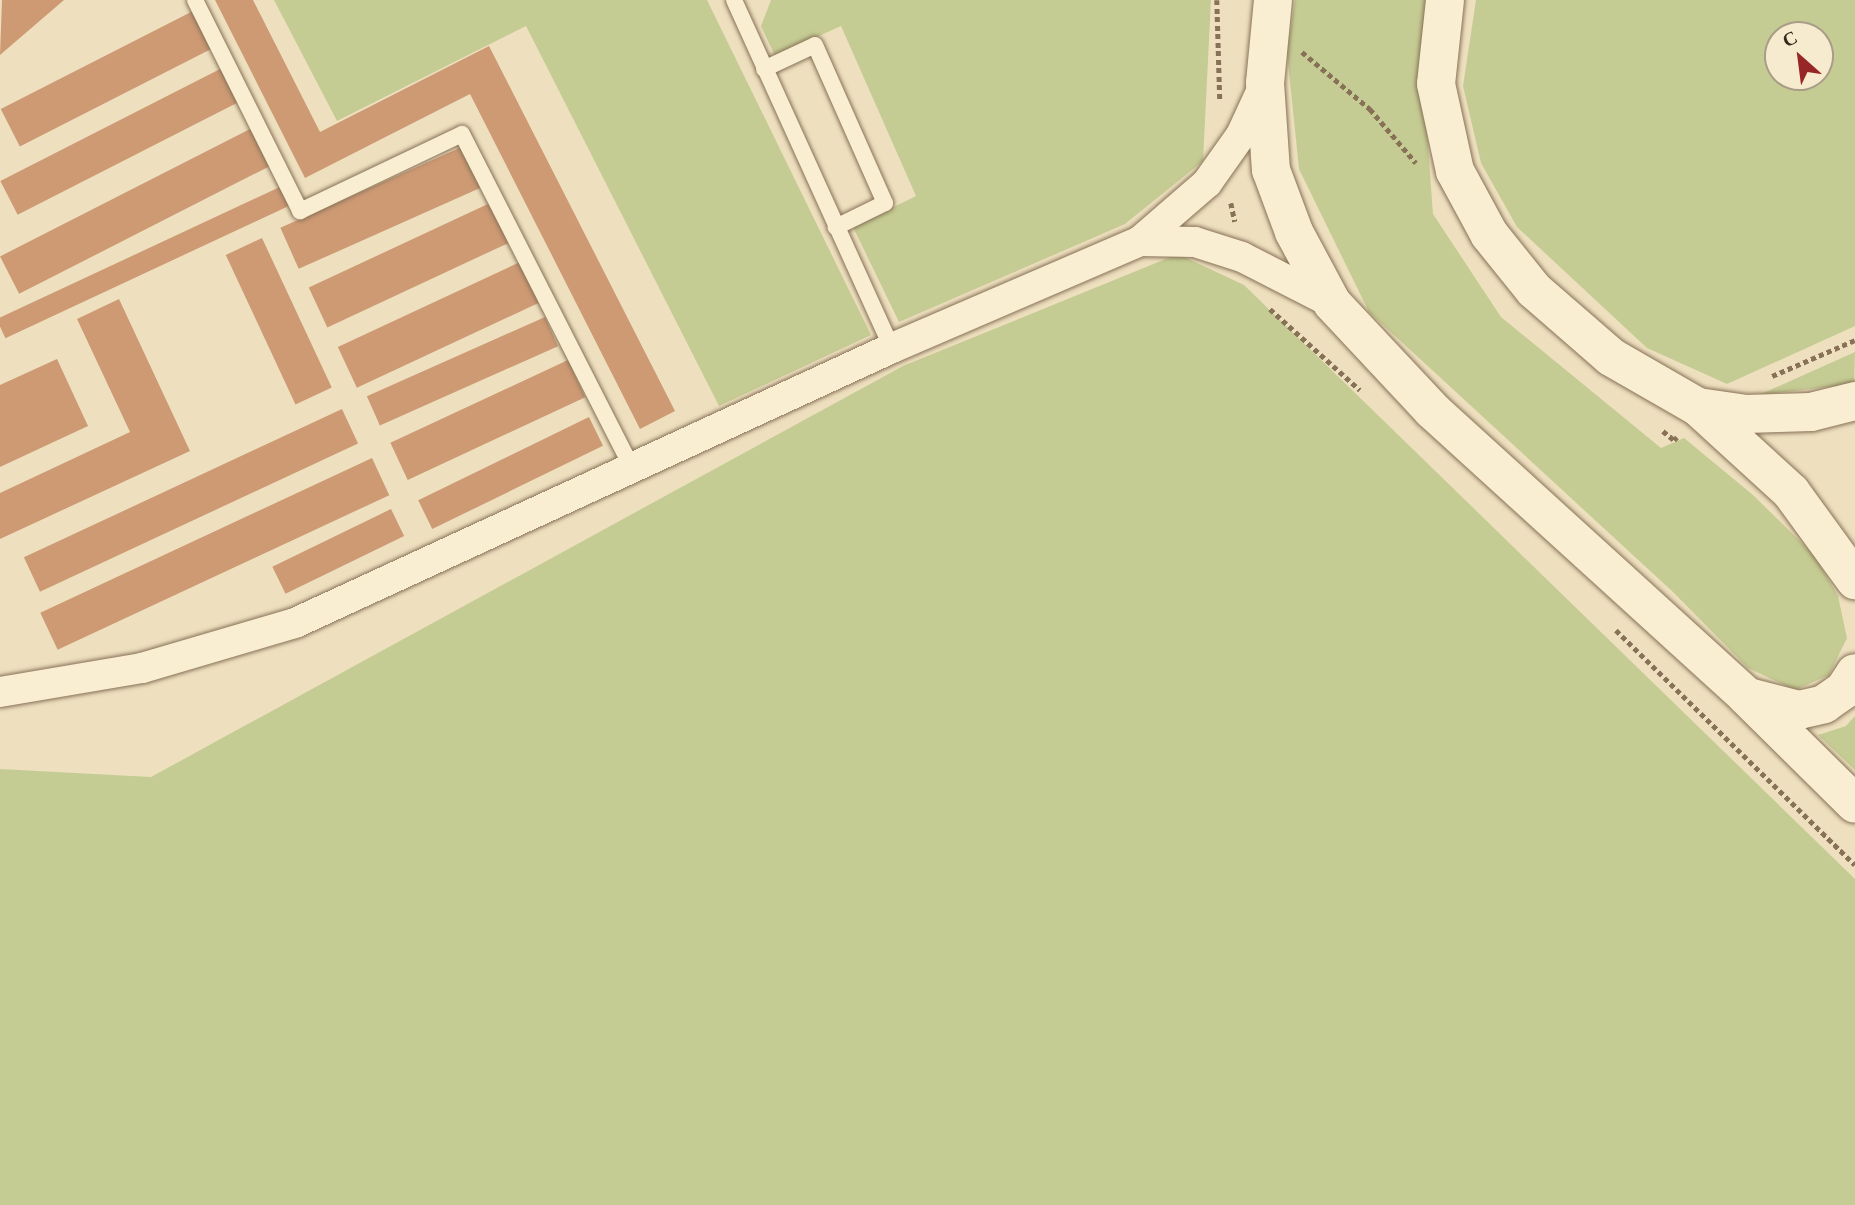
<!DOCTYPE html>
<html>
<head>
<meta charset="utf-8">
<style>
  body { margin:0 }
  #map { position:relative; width:1855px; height:1205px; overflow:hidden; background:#eee0bf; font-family:"Crimson Pro",serif }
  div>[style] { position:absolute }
  .green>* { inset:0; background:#c5cc93 }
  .building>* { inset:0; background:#cd9a74; transform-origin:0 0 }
  .path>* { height:4.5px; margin-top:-2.25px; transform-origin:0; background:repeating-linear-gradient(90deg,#877157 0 5px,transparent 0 8.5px) }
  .roads { filter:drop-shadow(0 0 2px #877157) drop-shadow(0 0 2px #877157) }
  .service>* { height:16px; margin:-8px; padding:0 8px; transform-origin:8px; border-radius:8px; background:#f9eed2 }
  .minor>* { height:30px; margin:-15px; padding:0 15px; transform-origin:15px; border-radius:15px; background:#f9eed2 }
  .tertiary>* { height:38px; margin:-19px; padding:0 19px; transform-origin:19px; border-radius:19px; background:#f9eed2 }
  span { translate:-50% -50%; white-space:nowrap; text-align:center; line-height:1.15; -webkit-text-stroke:7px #f6ebcf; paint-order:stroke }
  .north { position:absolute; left:1764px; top:21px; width:70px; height:70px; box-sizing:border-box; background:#f6ebcf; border:2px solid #a99d87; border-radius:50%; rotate:332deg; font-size:19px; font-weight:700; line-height:28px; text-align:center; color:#36291c }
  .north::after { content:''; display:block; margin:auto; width:24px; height:32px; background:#972727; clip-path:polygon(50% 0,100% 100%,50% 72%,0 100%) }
</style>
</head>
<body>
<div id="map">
  <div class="green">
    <i style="clip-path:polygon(274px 0,707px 0,871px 335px,719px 406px,526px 26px,337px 121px)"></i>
    <i style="clip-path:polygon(771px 0,1211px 0,1203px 161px,1125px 224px,899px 322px,853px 227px,916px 196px,841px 26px,775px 56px,761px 26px)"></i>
    <i style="clip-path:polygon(1295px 0,1427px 0,1421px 52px,1433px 214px,1501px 317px,1661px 448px,1684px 438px,1753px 495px,1814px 555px,1838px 596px,1847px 638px,1829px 675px,1795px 690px,1748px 668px,1673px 592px,1369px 312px,1299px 169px,1287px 52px)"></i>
    <i style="clip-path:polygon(evenodd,1476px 0,1855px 0,1855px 326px,1727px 384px,1647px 348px,1517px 227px,1481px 163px,1463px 86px,1476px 0,1778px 35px,1820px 35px,1820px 77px,1778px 77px,1778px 35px)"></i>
    <i style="clip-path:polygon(1178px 254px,1244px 285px,1855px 879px,1855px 1205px,0 1205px,0 769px,151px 777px,903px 366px)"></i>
    <i style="clip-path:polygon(1855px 352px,1854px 384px,1759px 395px)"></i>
    <i style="clip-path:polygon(1855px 716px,1855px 770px,1818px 735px,1846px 726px)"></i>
  </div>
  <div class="building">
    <i style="clip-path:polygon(2px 0,64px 0,0 55px)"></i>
    <i style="clip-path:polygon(215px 0,253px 0,320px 132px,489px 46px,675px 411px,640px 429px,470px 94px,305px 178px)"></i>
    <i style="left:195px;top:10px;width:42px;height:218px;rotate:63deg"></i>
    <i style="left:224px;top:67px;width:38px;height:251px;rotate:63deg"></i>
    <i style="left:254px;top:127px;width:42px;height:285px;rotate:63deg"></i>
    <i style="left:464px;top:146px;width:45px;height:201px;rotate:66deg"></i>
    <i style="left:282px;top:186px;width:21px;height:315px;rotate:65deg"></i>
    <i style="left:490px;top:203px;width:44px;height:200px;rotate:65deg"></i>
    <i style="left:262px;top:238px;width:165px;height:40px;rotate:65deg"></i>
    <i style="left:520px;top:262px;width:45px;height:201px;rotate:65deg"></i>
    <i style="clip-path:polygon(119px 299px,190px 451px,0 539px,0 493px,130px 432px,77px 319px)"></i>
    <i style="left:545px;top:317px;width:32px;height:195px;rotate:66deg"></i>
    <i style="clip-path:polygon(57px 359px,88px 426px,0 467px,0 385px)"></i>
    <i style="left:568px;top:360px;width:41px;height:196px;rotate:65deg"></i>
    <i style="left:342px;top:409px;width:38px;height:351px;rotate:65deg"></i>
    <i style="left:589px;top:417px;width:32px;height:190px;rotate:64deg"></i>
    <i style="left:372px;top:458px;width:41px;height:366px;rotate:65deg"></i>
    <i style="left:391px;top:509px;width:30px;height:132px;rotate:64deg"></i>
  </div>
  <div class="path">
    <i style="left:1217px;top:0;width:100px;rotate:88.3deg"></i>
    <i style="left:1302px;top:52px;width:89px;rotate:40deg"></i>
    <i style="left:1370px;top:109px;width:71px;rotate:49.6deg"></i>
    <i style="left:1231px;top:203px;width:19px;rotate:78deg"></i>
    <i style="left:1270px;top:309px;width:121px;rotate:42deg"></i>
    <i style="left:1772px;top:376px;width:90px;rotate:-23.4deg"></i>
    <i style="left:1663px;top:431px;width:14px;rotate:39deg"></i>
    <i style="left:1674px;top:440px;width:4px;rotate:-45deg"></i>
    <i style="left:1616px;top:630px;width:335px;rotate:44.5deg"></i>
  </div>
  <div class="roads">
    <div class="service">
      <i style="left:195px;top:0;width:236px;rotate:63.5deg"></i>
      <i style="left:300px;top:211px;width:179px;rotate:-25.4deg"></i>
      <i style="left:462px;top:134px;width:377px;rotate:63deg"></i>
      <i style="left:734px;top:0;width:382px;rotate:65.6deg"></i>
      <i style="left:764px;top:69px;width:56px;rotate:-25.2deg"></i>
      <i style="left:815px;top:45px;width:173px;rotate:66.1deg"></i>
      <i style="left:885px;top:203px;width:55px;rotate:153.9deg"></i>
    </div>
    <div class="minor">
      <i style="left:1140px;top:241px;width:55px;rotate:1deg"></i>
      <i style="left:1195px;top:242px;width:49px;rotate:17.7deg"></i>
      <i style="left:1242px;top:257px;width:101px;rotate:27.1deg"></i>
      <i style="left:0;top:692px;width:144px;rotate:-9.6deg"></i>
      <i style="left:142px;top:668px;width:159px;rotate:-16.4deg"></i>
      <i style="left:295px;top:623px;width:657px;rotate:-24.73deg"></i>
      <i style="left:892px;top:348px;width:270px;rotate:-23.3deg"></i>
      <i style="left:1140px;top:241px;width:89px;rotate:-40.9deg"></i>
      <i style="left:1207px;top:183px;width:59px;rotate:-54.7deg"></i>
      <i style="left:1241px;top:135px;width:57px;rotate:-65.2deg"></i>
    </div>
    <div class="tertiary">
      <i style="left:1273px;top:0;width:83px;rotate:95.5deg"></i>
      <i style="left:1265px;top:83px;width:87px;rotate:86.1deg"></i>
      <i style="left:1271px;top:170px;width:66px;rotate:69.6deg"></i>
      <i style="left:1294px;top:232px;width:81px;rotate:61.8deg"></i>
      <i style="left:1332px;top:303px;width:146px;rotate:46.9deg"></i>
      <i style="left:1432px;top:410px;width:425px;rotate:42.3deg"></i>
      <i style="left:1746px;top:696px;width:153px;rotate:44.7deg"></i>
      <i style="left:1445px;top:0;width:84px;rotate:96.1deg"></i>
      <i style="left:1436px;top:84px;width:89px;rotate:77.7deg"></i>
      <i style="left:1455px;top:171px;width:72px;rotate:61.6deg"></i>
      <i style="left:1489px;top:234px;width:72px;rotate:51.2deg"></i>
      <i style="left:1534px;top:290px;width:102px;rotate:41deg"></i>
      <i style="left:1611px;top:357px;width:100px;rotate:29.9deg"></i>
      <i style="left:1698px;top:407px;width:49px;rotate:8.3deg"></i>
      <i style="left:1746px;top:414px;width:65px;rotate:-1.8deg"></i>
      <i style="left:1811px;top:412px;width:45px;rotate:-14deg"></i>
      <i style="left:1698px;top:407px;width:126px;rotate:42.4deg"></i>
      <i style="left:1791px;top:492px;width:109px;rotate:54deg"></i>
      <i style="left:1748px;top:697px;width:53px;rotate:14.3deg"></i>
      <i style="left:1799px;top:710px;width:26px;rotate:-13deg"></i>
      <i style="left:1824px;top:704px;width:24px;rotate:-35deg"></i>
      <i style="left:1844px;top:690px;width:20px;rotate:-57deg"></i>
    </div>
  </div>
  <div class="north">С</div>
</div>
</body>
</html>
